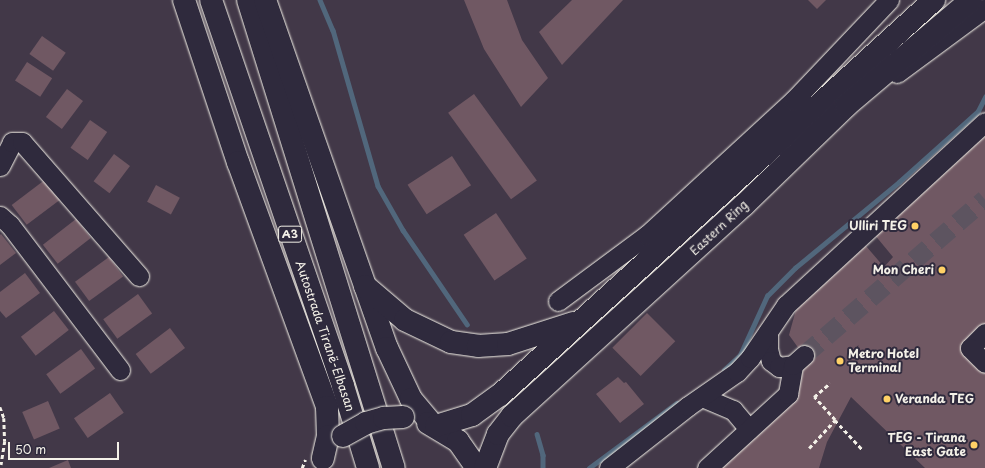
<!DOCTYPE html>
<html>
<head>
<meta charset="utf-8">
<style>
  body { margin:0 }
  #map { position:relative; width:985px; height:468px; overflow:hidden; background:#423848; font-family:"Playpen Sans",sans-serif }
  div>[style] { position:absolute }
  .stream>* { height:4.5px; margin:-2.25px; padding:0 2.25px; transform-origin:2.25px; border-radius:2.25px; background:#51677c }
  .building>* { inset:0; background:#705863; transform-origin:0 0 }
  .minor-tunnel>* { height:19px; margin-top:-9.5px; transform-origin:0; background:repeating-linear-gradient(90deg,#5d5460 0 19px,transparent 0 29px) }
  .path>* { height:2.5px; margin-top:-1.25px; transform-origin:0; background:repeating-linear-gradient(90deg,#f4f1e8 0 4px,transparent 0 7px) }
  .roads { filter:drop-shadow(0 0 1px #f4f1e8) drop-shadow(0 0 1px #f4f1e8) }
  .minor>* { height:19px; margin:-9.5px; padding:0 9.5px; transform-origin:9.5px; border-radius:9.5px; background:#2f2a3d }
  .highway>* { height:22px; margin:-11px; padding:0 11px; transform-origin:11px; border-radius:11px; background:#2f2a3d }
  .bridges { filter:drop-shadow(0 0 1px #f4f1e8) drop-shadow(0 0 1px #f4f1e8) }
  .highway-bridge>* { height:22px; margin:-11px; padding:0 11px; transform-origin:11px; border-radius:11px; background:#2f2a3d }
  .dots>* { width:11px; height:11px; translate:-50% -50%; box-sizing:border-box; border:2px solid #2f2a3d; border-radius:50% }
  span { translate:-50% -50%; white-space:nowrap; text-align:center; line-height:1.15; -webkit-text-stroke:4px #2f2a3d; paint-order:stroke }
  .shield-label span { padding:1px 3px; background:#2f2a3d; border:1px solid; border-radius:3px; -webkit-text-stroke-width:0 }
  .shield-label { font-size:11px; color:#f4f1e8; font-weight:700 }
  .poi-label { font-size:12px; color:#f4f1e8; font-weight:700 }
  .right { translate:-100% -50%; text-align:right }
  .left { translate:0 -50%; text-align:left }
  .street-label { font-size:12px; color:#f4f1e8 }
  .scale { position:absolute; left:8px; top:442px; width:111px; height:18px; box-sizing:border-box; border:2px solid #f4f1e8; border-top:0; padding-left:5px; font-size:12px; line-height:14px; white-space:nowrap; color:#f4f1e8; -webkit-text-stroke:3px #2f2a3d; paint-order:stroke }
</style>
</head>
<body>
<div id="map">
  <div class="stream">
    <i style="left:320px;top:0;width:33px;rotate:67deg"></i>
    <i style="left:333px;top:30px;width:162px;rotate:73.9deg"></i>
    <i style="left:378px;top:186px;width:51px;rotate:60.4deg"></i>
    <i style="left:403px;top:230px;width:114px;rotate:55.8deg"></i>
    <i style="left:724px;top:370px;width:22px;rotate:-43deg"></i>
    <i style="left:740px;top:355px;width:65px;rotate:-65.4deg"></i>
    <i style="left:767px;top:296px;width:40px;rotate:-45deg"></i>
    <i style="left:795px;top:268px;width:135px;rotate:-39.6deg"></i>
    <i style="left:899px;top:182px;width:106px;rotate:-41.9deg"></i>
    <i style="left:978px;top:111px;width:16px;rotate:-63deg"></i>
    <i style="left:537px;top:434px;width:22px;rotate:74deg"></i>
    <i style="left:543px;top:455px;width:13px;rotate:90deg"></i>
    <i style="left:589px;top:468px;width:109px;rotate:-36.5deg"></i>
  </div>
  <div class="building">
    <i style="clip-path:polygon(464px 0,507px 0,522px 40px,548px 78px,521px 107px,484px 49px)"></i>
    <i style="clip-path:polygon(572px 0,623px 0,562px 65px,539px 32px)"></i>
    <i style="clip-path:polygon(808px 0,826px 0,817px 9px)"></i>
    <i style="left:42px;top:36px;width:29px;height:22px;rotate:35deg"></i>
    <i style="left:27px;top:62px;width:30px;height:22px;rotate:33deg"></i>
    <i style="left:67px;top:89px;width:20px;height:35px;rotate:37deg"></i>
    <i style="left:474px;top:94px;width:107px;height:32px;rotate:54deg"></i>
    <i style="left:90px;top:120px;width:21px;height:34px;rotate:35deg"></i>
    <i style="clip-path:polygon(985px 134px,985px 468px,925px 468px,851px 397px,827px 442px,819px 468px,714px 468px,794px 395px,807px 360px,789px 335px,797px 306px,860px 246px,866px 246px,884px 267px,893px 257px,874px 234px)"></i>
    <i style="left:114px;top:154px;width:20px;height:34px;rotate:37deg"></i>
    <i style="left:452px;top:156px;width:35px;height:53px;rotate:57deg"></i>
    <i style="left:46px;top:179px;width:25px;height:43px;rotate:53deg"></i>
    <i style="left:156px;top:185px;width:27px;height:19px;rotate:28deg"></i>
    <i style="left:496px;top:213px;width:55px;height:39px;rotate:56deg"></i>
    <i style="left:76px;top:219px;width:24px;height:42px;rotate:52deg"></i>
    <i style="clip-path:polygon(1px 234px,16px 253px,0 265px,0 235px)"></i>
    <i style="left:109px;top:257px;width:24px;height:42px;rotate:54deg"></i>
    <i style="clip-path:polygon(25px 273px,40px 293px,6px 318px,0 311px,0 292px)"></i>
    <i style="left:138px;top:294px;width:24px;height:43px;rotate:54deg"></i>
    <i style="left:54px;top:311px;width:24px;height:42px;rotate:52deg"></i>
    <i style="left:647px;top:313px;width:40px;height:49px;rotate:45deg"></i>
    <i style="left:170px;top:328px;width:25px;height:43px;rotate:53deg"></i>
    <i style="left:81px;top:349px;width:24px;height:43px;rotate:54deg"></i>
    <i style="clip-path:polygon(618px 377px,624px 383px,626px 382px,644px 404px,620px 423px,596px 394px)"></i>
    <i style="left:110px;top:393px;width:24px;height:44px;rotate:55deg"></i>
    <i style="left:48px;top:401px;width:30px;height:28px;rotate:67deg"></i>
    <i style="clip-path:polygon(68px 460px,71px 468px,49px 468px)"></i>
  </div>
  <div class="minor-tunnel">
    <i style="left:804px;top:355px;width:239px;rotate:-40.8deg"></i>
  </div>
  <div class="path">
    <i style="left:0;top:407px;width:12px;rotate:70deg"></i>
    <i style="left:4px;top:418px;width:23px;rotate:88deg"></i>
    <i style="left:5px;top:441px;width:24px;rotate:99deg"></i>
    <i style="left:835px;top:420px;width:41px;rotate:47deg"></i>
    <i style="left:809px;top:448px;width:38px;rotate:-47deg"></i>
    <i style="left:835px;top:420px;width:31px;rotate:-132deg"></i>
    <i style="left:814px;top:397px;width:21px;rotate:-41deg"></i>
    <i style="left:302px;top:468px;width:9px;rotate:-69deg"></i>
  </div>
  <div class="roads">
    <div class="minor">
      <i style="left:897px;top:73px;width:109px;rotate:-36.5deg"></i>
      <i style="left:0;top:166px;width:27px;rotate:-63deg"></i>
      <i style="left:12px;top:142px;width:10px"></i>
      <i style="left:22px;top:142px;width:178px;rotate:48.9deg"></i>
      <i style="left:0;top:216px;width:13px;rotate:42deg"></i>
      <i style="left:10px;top:225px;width:182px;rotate:52.8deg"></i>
      <i style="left:558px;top:301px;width:111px;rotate:-36.6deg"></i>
      <i style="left:647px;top:235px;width:200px;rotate:-42.6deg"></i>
      <i style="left:794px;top:100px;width:138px;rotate:-46.5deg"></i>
      <i style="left:768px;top:332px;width:17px;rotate:90deg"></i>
      <i style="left:768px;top:349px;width:12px;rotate:76deg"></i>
      <i style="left:771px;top:361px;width:10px;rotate:37deg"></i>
      <i style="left:779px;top:367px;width:14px;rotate:-8deg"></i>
      <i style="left:985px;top:333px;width:21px;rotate:135deg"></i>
      <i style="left:970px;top:348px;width:21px;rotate:45deg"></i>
      <i style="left:702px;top:397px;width:34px;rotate:23deg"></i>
      <i style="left:733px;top:410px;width:25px;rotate:50deg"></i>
      <i style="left:609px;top:468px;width:100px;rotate:-38.1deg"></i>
      <i style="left:688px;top:406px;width:60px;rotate:-34.8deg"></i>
      <i style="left:737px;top:372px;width:19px;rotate:-47deg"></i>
      <i style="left:750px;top:358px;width:64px;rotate:-55.8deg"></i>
      <i style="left:786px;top:305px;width:270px;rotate:-42.6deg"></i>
      <i style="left:707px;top:468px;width:110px;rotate:-42.4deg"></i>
      <i style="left:788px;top:394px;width:29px;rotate:-80deg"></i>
      <i style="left:793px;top:365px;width:15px;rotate:-42deg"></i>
    </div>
    <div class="highway">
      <i style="left:184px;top:0;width:171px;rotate:71.6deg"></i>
      <i style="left:238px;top:162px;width:261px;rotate:70deg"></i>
      <i style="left:327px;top:407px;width:29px;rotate:88deg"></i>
      <i style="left:328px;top:436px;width:23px;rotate:103deg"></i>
      <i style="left:211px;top:0;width:408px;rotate:71.1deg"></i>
      <i style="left:343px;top:386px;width:86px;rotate:73deg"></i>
      <i style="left:248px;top:0;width:490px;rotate:72.7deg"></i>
      <i style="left:265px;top:0;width:369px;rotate:70.7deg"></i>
      <i style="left:387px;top:348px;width:56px;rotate:64.8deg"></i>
      <i style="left:411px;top:399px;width:33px;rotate:50deg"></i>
      <i style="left:365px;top:286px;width:52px;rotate:40.4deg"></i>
      <i style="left:405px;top:320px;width:51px;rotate:25.6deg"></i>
      <i style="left:451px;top:342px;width:27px;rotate:8deg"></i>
      <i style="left:478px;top:346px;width:30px;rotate:-4deg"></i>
      <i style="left:508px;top:344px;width:68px;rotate:-17.9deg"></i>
      <i style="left:428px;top:423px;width:35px;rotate:31deg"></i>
      <i style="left:458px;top:441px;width:33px;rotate:55deg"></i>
      <i style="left:436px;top:426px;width:38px;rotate:-17deg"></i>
      <i style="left:472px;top:415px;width:34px;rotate:-36deg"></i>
      <i style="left:500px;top:395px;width:587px;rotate:-42.31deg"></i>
      <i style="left:485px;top:468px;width:36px;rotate:-69deg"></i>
      <i style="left:498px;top:434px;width:23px;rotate:-52deg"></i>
      <i style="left:512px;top:416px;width:314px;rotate:-42.3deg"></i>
      <i style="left:744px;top:205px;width:142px;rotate:-44.1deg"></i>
      <i style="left:846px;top:106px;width:164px;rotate:-40.3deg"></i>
    </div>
  </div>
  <div class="bridges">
    <div class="highway-bridge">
      <i style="left:343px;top:436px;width:26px;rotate:-29deg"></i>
      <i style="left:366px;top:423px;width:19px;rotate:-16deg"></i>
      <i style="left:384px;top:418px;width:19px;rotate:-3deg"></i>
    </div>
  </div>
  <div class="dots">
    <i style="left:915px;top:226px;background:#ffd166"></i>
    <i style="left:942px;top:270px;background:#ffd166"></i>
    <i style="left:840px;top:361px;background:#ffd166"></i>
    <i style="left:887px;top:399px;background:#ffd166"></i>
    <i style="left:974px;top:445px;background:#ffd166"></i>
  </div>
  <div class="shield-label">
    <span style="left:290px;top:234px">A3</span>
  </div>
  <div class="poi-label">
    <span class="right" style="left:907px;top:226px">Ulliri TEG</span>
    <span class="right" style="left:934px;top:270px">Mon Cheri</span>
    <span class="left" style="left:848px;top:361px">Metro Hotel<br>Terminal</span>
    <span class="left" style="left:895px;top:399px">Veranda TEG</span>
    <span class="right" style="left:966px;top:445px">TEG - Tirana<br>East Gate</span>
  </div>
  <div class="street-label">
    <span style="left:719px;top:228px;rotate:-43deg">Eastern Ring</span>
    <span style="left:325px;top:336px;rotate:71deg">Autostrada Tiranë-Elbasan</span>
  </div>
  <div class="scale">50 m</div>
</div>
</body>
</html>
